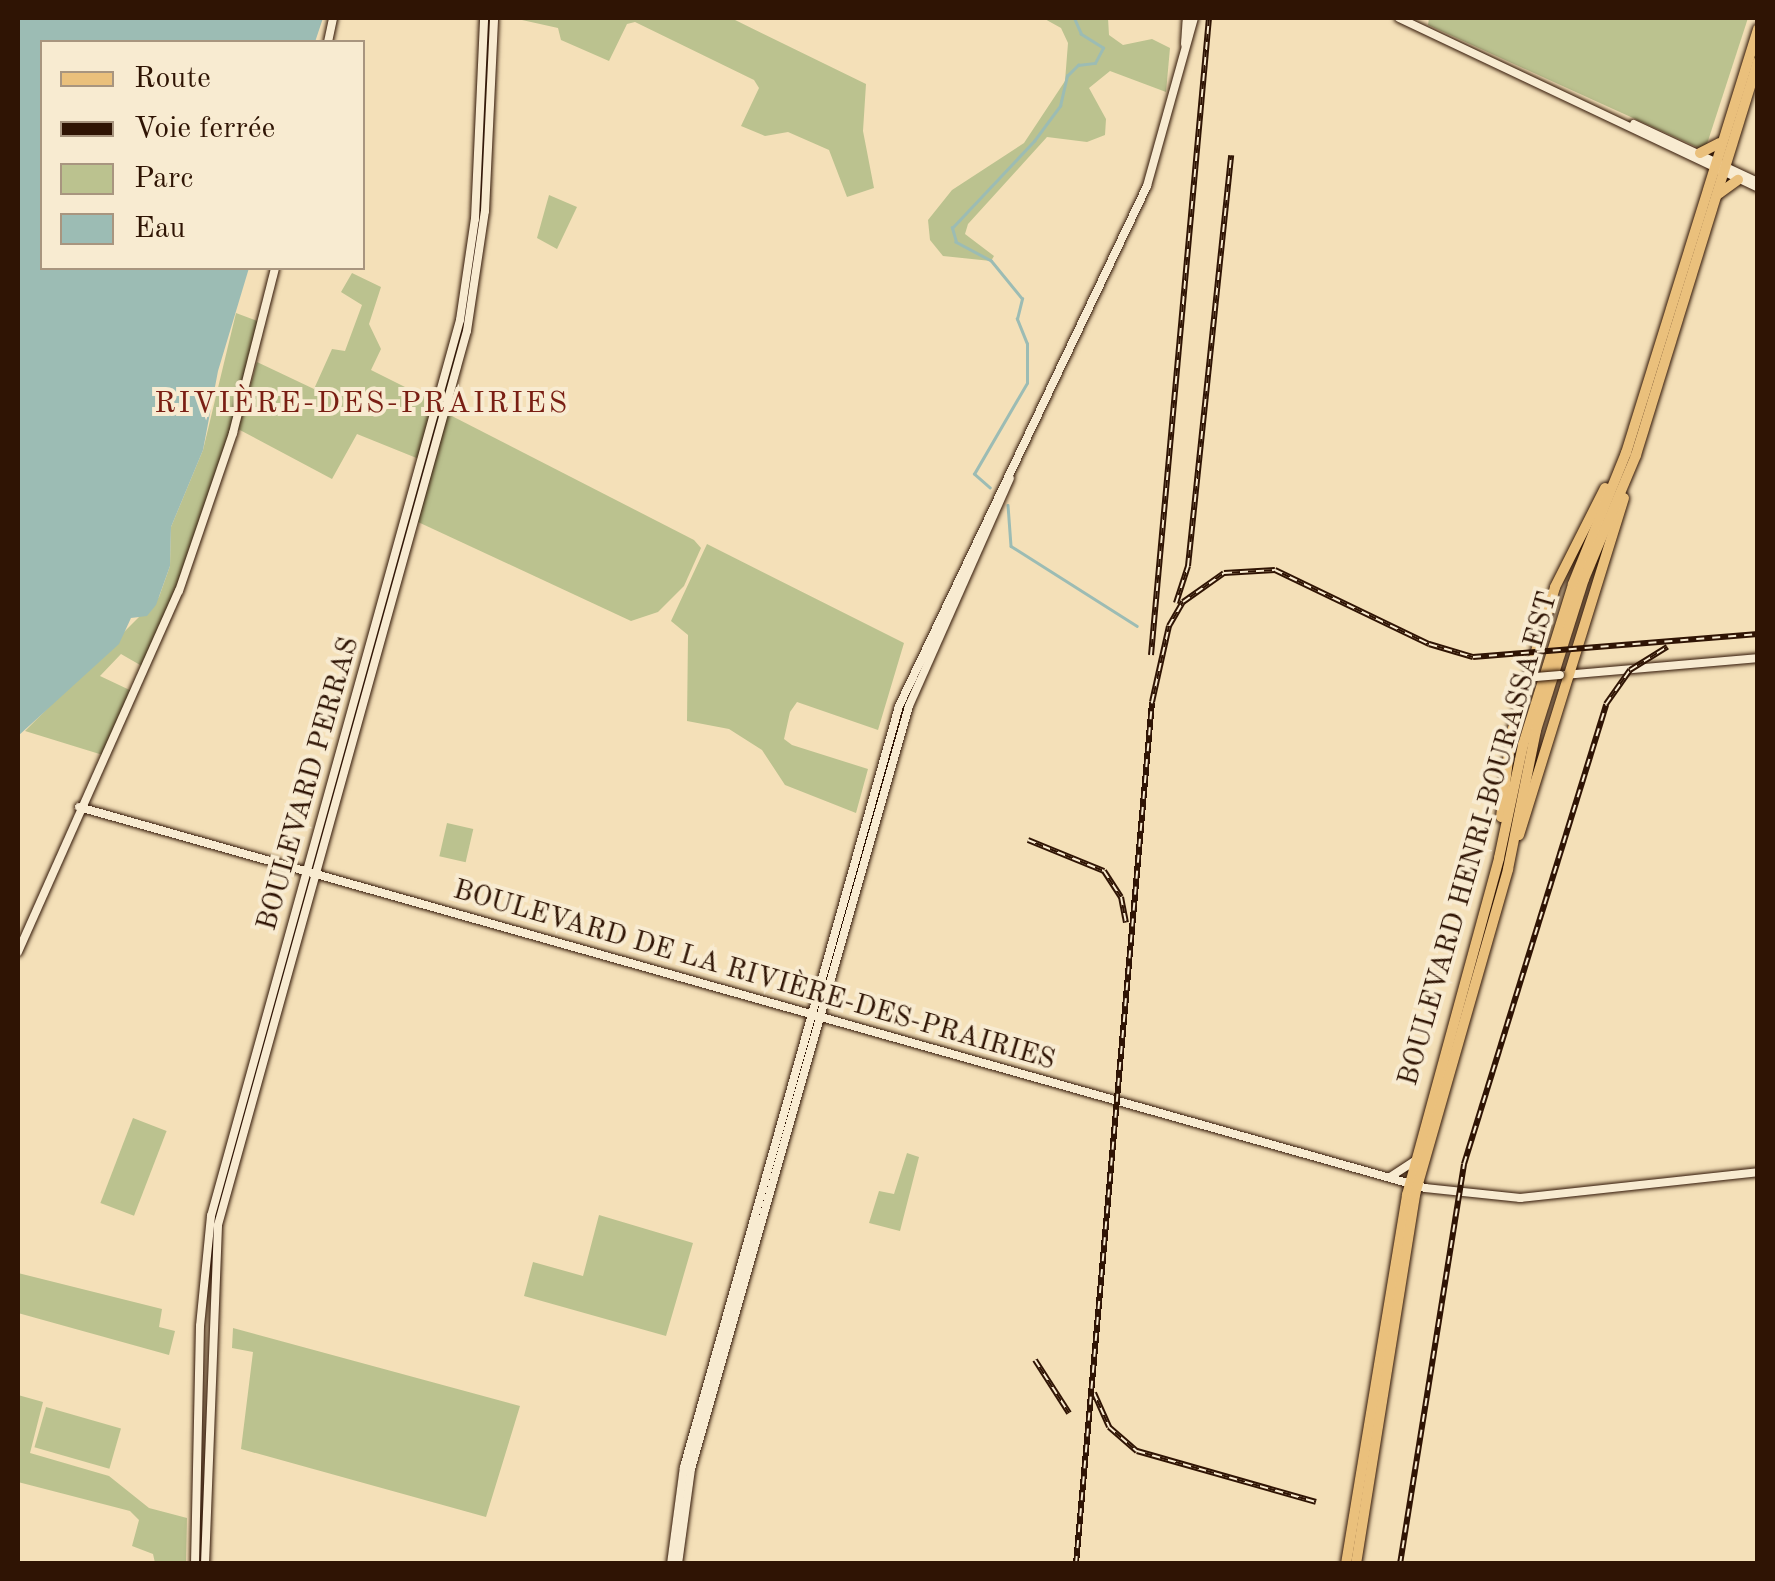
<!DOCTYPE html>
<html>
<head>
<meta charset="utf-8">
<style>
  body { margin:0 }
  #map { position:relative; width:1775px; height:1581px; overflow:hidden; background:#f4e0b8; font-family:"Old Standard TT",serif }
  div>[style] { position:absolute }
  .green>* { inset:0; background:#bbc28f; transform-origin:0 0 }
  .water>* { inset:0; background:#9cbcb4 }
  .stream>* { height:2.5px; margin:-1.25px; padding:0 1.25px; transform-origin:1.25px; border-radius:1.25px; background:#9cbcb4 }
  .roads { filter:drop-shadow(0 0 2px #2f1404) drop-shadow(0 0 2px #2f1404) }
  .secondary>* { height:8px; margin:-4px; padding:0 4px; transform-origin:4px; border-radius:4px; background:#f8ebd1 }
  .primary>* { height:10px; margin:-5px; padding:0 5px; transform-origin:5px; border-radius:5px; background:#eac07c }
  .rail>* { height:6px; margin-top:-3px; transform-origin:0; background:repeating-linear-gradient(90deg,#f8ebd1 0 8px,#2f1404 0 16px); box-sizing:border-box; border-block:2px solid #2f1404 }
  .bridges { filter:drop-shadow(0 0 2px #2f1404) drop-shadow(0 0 2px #2f1404) }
  .secondary-bridge>* { height:8px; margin:-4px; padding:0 4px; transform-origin:4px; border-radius:4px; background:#f8ebd1 }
  span { translate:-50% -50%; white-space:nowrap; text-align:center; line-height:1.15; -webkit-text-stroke:8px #f8ebd1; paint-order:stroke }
  .street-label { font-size:28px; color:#2f1404 }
  .neighbourhood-label { font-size:30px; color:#7a1f14; letter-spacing:2.5px }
  .frame { position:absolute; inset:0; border:20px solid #2f1404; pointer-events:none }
  .legend { position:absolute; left:40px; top:40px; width:325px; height:230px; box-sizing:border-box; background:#f8ebd1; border:2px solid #a8957f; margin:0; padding:12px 18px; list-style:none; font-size:30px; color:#2f1404 }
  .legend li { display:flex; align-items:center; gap:20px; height:50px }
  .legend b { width:50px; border:2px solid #a8957f }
</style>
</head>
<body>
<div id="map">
  <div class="green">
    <i style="clip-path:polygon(513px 18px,731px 18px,866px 84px,863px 131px,874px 188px,847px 197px,829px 150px,788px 132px,765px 136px,741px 126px,759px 88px,754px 80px,635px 22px,627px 24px,609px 61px,561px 40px,558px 28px)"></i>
    <i style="clip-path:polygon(1043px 18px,1108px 18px,1109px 35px,1123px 45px,1152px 39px,1170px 48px,1166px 92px,1110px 71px,1089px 88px,1106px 119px,1105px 135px,1087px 142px,1047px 137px,968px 224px,965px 234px,994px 256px,991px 261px,943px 256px,930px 240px,928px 220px,952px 190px,1024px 143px,1065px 81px,1068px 43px,1061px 28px)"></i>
    <i style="clip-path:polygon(1429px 18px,1748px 18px,1707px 144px,1699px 148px,1428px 25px)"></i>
    <i style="clip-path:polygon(549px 195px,577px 207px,557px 249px,537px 238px)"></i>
    <i style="clip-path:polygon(352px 273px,381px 287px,369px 324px,381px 349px,371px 370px,435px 402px,419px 459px,357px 434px,332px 479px,238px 429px,257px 362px,314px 389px,332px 349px,345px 351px,362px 305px,341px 292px)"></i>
    <i style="clip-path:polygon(236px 313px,265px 324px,216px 482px,147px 669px,121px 654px,100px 676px,136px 693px,106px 756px,25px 731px,159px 597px,170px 566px,171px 527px,203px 450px)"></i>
    <i style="clip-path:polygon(446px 413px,694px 540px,701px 548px,684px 586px,658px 612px,631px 621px,418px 522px)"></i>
    <i style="clip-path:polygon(707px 544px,904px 643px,878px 730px,797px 702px,790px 712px,784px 739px,792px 745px,868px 769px,856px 813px,785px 785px,762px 750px,729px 729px,687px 721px,688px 635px,671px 621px)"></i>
    <i style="left:447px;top:823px;width:27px;height:34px;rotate:13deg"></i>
    <i style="left:133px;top:1118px;width:36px;height:91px;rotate:21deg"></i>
    <i style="clip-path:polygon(907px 1153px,919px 1157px,900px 1231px,869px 1223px,879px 1191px,894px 1194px)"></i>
    <i style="clip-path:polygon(599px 1215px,693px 1243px,666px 1336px,524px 1296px,533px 1262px,583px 1276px)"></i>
    <i style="clip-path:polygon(18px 1273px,162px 1309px,159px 1327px,175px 1331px,169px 1355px,18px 1313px)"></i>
    <i style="clip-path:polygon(233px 1328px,520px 1406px,486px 1517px,241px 1449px,253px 1352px,232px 1348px)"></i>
    <i style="clip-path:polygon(18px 1395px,43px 1402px,30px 1453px,109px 1476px,149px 1508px,187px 1518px,186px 1563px,155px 1563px,153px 1554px,132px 1546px,139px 1520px,130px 1511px,18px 1482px)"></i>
    <i style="left:46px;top:1407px;width:78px;height:42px;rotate:16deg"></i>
  </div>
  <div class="water">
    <i style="clip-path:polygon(18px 18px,323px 18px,315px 42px,42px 42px,42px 268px,249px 268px,218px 371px,203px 450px,171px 527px,170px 566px,156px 605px,147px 616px,131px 618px,119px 644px,18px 736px)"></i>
  </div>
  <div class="stream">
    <i style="left:990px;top:488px;width:21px;rotate:-139deg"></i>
    <i style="left:974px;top:474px;width:105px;rotate:-59.8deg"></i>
    <i style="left:1027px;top:383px;width:39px;rotate:-90deg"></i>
    <i style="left:1027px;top:344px;width:27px;rotate:-112deg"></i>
    <i style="left:1017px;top:319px;width:21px;rotate:-76deg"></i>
    <i style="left:1022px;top:299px;width:49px;rotate:-129.2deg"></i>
    <i style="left:991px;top:261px;width:40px;rotate:-152deg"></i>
    <i style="left:956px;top:242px;width:15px;rotate:-106deg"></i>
    <i style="left:952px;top:228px;width:120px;rotate:-46.7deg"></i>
    <i style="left:1034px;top:141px;width:44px;rotate:-53.4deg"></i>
    <i style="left:1060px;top:106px;width:31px;rotate:-77deg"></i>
    <i style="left:1067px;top:76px;width:16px;rotate:-45deg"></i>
    <i style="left:1078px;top:65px;width:17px;rotate:-7deg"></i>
    <i style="left:1095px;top:63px;width:17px;rotate:-62deg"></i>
    <i style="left:1103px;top:48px;width:26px;rotate:-148deg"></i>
    <i style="left:1081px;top:34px;width:17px;rotate:-114deg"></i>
    <i style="left:1008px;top:505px;width:41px;rotate:85.8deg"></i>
    <i style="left:1011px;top:546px;width:149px;rotate:32.4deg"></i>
  </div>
  <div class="roads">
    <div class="secondary">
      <i style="left:1399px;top:18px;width:397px;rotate:25.3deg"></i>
      <i style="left:328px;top:42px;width:25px;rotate:-78deg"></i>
      <i style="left:1185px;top:44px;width:26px;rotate:-86deg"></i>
      <i style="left:1634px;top:124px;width:137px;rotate:25.1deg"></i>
      <i style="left:1565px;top:675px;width:194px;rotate:-5deg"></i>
      <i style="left:79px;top:807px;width:1399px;rotate:15.8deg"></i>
      <i style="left:1425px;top:1188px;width:96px;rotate:6deg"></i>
      <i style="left:1520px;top:1198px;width:239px;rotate:-6.2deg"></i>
      <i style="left:18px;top:952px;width:395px;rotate:-66deg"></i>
      <i style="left:179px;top:591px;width:167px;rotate:-71.1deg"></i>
      <i style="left:233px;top:433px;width:170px;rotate:-75.7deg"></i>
      <i style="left:1390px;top:1177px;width:30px;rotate:-33deg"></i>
      <i style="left:195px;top:1564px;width:238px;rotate:-88.8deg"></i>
      <i style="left:200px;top:1326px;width:111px;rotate:-84.3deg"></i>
      <i style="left:211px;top:1216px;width:930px;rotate:-74.47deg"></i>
      <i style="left:460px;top:320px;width:102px;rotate:-81.6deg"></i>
      <i style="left:475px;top:219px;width:201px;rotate:-87.4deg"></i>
      <i style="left:205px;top:1564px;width:339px;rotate:-87.8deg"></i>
      <i style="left:218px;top:1225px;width:928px;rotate:-74.44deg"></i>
      <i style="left:467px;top:331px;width:121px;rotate:-81.5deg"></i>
      <i style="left:485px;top:211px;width:193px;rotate:-87.3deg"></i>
      <i style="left:671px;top:1564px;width:98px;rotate:-82.4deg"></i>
      <i style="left:684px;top:1467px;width:791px;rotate:-74.22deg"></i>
      <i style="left:899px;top:706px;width:576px;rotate:-64.5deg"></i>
      <i style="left:1147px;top:186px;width:174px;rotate:-74.4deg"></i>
      <i style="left:678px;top:1564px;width:96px;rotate:-82.2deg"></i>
      <i style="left:691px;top:1469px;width:794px;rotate:-74.05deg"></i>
      <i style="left:909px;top:706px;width:249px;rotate:-66.1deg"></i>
    </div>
    <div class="primary">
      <i style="left:1700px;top:153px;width:22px;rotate:-27deg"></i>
      <i style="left:1717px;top:195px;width:26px;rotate:-36deg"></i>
      <i style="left:1501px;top:817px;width:83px;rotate:-83deg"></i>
      <i style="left:1511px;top:735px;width:154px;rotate:-73.4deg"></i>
      <i style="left:1555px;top:587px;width:111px;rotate:-63.2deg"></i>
      <i style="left:1519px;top:835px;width:353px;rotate:-72.7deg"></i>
      <i style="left:1346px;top:1564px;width:374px;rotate:-80.6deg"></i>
      <i style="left:1407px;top:1195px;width:349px;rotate:-74.7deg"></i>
      <i style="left:1499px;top:858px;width:116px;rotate:-78deg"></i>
      <i style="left:1523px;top:745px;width:169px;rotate:-72.7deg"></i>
      <i style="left:1573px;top:584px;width:141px;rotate:-68deg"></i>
      <i style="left:1626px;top:453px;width:444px;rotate:-72.7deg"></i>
      <i style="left:1356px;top:1564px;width:375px;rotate:-80.9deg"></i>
      <i style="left:1415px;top:1194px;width:338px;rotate:-74deg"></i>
      <i style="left:1508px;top:869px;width:142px;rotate:-78.6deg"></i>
      <i style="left:1536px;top:730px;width:158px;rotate:-72.4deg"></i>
      <i style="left:1584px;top:579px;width:134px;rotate:-67.2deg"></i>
      <i style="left:1636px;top:455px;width:412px;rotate:-72.8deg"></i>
    </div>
  </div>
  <div class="rail">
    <i style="left:1176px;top:603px;width:39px;rotate:-72deg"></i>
    <i style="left:1188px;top:566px;width:413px;rotate:-84deg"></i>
    <i style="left:1151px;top:655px;width:640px;rotate:-84.8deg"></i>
    <i style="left:1028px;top:840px;width:82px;rotate:22.2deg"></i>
    <i style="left:1104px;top:871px;width:31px;rotate:57deg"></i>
    <i style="left:1121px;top:897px;width:26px;rotate:79deg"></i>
    <i style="left:1035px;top:1360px;width:63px;rotate:57.3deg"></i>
    <i style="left:1094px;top:1393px;width:37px;rotate:66deg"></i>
    <i style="left:1109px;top:1427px;width:37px;rotate:41deg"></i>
    <i style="left:1137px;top:1451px;width:186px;rotate:15.9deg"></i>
    <i style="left:1076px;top:1564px;width:865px;rotate:-84.96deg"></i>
    <i style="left:1152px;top:702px;width:78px;rotate:-77.4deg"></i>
    <i style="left:1169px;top:626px;width:28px;rotate:-60deg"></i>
    <i style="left:1183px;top:602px;width:50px;rotate:-35.3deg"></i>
    <i style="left:1224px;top:573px;width:51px;rotate:-3.4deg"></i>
    <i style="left:1275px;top:570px;width:171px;rotate:25.7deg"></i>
    <i style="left:1429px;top:644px;width:46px;rotate:16.5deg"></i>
    <i style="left:1473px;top:657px;width:286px;rotate:-4.6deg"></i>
    <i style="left:1400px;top:1564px;width:405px;rotate:-80.9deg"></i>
    <i style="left:1464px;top:1164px;width:481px;rotate:-72.8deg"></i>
    <i style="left:1606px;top:704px;width:42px;rotate:-54.8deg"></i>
    <i style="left:1630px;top:670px;width:44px;rotate:-31.9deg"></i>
  </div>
  <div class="bridges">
    <div class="secondary-bridge">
      <i style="left:1536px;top:677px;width:24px;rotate:-5deg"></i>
    </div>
  </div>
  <div class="street-label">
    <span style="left:309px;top:784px;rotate:-74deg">BOULEVARD PERRAS</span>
    <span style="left:1479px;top:839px;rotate:-74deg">BOULEVARD HENRI-BOURASSA EST</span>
    <span style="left:754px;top:976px;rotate:16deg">BOULEVARD DE LA RIVIÈRE-DES-PRAIRIES</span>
  </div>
  <div class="neighbourhood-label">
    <span style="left:362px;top:404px">RIVIÈRE-DES-PRAIRIES</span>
  </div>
  <div class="frame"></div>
  <ul class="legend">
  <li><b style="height:12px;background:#eac07c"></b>Route</li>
  <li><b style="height:12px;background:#2f1404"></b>Voie ferrée</li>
  <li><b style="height:28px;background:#bbc28f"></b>Parc</li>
  <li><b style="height:28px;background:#9cbcb4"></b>Eau</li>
  </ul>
</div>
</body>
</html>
